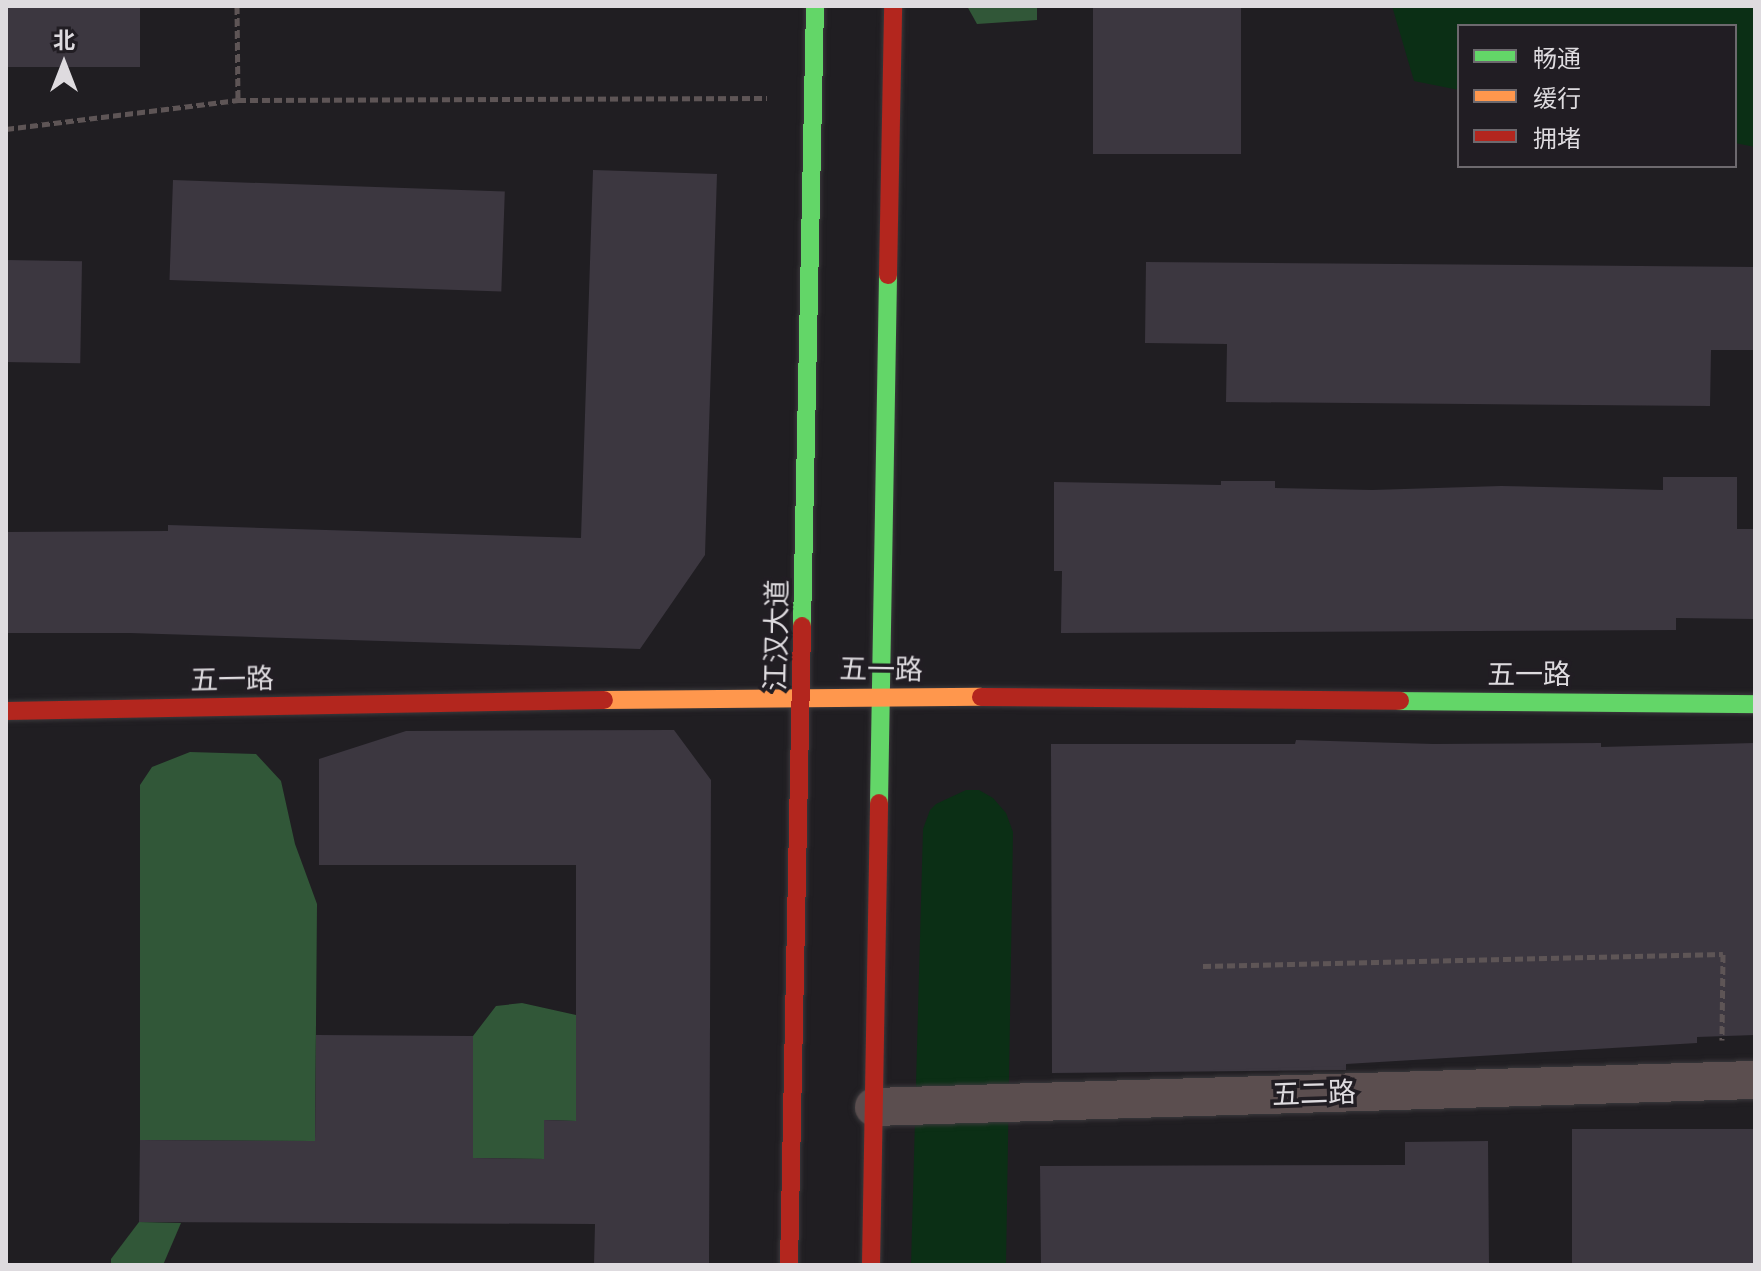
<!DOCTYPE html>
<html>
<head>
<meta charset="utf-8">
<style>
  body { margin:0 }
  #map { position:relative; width:1761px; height:1271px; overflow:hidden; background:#201e22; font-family:"Asap Condensed","Noto Sans SC",sans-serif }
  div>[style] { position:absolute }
  .green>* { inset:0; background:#0b2f15 }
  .forest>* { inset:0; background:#315738 }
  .building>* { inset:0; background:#3c3740; transform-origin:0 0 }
  .path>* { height:5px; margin-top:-2.5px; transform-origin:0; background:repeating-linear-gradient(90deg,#5e5556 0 8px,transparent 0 12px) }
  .roads { filter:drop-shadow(0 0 2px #3b393c) drop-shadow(0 0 2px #3b393c) }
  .street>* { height:38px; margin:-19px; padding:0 19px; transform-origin:19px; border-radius:19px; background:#5b4e4f }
  .fast>* { height:18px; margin:-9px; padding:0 9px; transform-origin:9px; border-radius:9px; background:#63d668 }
  .slow>* { height:18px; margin:-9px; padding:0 9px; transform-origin:9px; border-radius:9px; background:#ff974d }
  .jam>* { height:18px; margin:-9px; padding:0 9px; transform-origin:9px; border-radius:9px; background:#b3261e }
  span { translate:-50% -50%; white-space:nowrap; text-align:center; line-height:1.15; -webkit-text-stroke:7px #211d23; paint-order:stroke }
  .street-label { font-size:28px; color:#dedbdf }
  .frame { position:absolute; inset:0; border:8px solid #dedbdf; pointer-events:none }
  .legend { position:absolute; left:1457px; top:24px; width:280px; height:144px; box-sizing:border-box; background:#211d23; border:2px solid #6d696e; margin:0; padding:10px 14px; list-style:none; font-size:24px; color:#dedbdf }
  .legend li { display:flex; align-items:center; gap:16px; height:40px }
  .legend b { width:40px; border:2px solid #6d696e }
  .north { position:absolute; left:24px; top:24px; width:80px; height:80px; -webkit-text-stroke:6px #211d23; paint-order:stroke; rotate:0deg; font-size:22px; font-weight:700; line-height:32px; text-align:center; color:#dedbdf }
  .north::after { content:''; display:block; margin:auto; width:28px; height:36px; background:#dedbdf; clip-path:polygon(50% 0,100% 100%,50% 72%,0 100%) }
</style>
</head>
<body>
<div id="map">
  <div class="green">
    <i style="clip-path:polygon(1392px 6px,1755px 6px,1755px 147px,1735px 143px,1735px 26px,1459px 26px,1459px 90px,1414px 81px)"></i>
    <i style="clip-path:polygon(966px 790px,979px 790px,993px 798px,1006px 813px,1013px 832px,1006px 1265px,911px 1265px,923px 829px,930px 810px,936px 804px)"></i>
  </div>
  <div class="forest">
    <i style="clip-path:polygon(967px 6px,1037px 6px,1037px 20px,977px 24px)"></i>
    <i style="clip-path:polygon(190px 752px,256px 754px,281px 781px,295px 844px,317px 904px,315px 1141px,140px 1140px,140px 785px,152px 767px)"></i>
    <i style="clip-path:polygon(522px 1003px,576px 1015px,576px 1121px,545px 1120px,545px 1159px,473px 1158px,473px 1036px,496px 1006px)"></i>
    <i style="clip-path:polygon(139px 1222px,181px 1223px,163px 1265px,111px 1265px,111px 1259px)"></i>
  </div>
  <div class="building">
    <i style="left:6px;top:6px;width:134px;height:61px"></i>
    <i style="left:1093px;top:6px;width:148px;height:148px"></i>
    <i style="clip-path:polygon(593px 170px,717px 174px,705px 555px,640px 649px,130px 633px,6px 633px,6px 532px,168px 531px,168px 525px,581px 538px)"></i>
    <i style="left:173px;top:180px;width:332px;height:100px;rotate:2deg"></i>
    <i style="left:6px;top:260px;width:76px;height:102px;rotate:1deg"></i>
    <i style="clip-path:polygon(1146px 262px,1755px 267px,1755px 350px,1711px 350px,1710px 406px,1226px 402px,1227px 344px,1145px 343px)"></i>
    <i style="clip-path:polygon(1663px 477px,1737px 477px,1737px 529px,1755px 529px,1755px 619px,1676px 618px,1676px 630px,1061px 633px,1062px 571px,1054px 571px,1054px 482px,1221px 485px,1221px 481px,1275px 481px,1275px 488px,1372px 490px,1501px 486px,1663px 490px)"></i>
    <i style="clip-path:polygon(674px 730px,711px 780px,709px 1265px,594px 1265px,595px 1224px,139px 1222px,140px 1140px,315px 1141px,316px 1035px,473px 1036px,473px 1158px,544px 1159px,544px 1120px,576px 1121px,576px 865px,319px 865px,319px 759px,406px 731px)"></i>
    <i style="clip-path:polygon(1296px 740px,1433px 744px,1601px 743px,1601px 747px,1755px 743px,1755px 1035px,1697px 1037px,1697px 1043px,1346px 1064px,1346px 1070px,1052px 1073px,1051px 744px,1295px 744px)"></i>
    <i style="left:1755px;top:1129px;width:136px;height:183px;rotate:90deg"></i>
    <i style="clip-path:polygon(1488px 1141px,1489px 1265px,1041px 1265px,1040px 1166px,1405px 1165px,1405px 1142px)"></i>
  </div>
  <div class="path">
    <i style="left:237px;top:6px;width:94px;rotate:89.4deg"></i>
    <i style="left:6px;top:129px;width:234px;rotate:-7.1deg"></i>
    <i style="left:238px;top:100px;width:529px;rotate:-0.22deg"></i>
    <i style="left:1203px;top:966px;width:520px;rotate:-1.32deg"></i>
    <i style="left:1723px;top:954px;width:86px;rotate:90.7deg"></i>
  </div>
  <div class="roads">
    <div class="street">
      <i style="left:874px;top:1107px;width:881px;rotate:-1.76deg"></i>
    </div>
    <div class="fast">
      <i style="left:802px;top:626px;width:620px;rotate:-88.8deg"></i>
      <i style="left:1400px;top:701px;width:355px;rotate:0.5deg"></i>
      <i style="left:879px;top:803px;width:528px;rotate:-89.02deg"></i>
    </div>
    <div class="slow">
      <i style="left:604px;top:700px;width:377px;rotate:-0.5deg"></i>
    </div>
    <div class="jam">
      <i style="left:888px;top:275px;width:269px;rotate:-88.9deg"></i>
      <i style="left:981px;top:697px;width:419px;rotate:0.5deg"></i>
      <i style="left:6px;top:711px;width:598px;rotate:-1.05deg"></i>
      <i style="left:789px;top:1265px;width:639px;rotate:-88.83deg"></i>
      <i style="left:871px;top:1265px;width:462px;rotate:-89deg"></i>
    </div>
  </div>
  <div class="street-label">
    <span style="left:776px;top:635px;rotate:-89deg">江汉大道</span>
    <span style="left:881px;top:669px;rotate:1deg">五一路</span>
    <span style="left:1529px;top:674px">五一路</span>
    <span style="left:232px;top:679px;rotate:-1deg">五一路</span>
    <span style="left:1314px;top:1093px;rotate:-2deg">五二路</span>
  </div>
  <div class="frame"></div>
  <ul class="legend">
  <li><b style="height:10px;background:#63d668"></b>畅通</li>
  <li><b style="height:10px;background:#ff974d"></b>缓行</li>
  <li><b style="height:10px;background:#b3261e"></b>拥堵</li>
  </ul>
  <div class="north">北</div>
</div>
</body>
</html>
